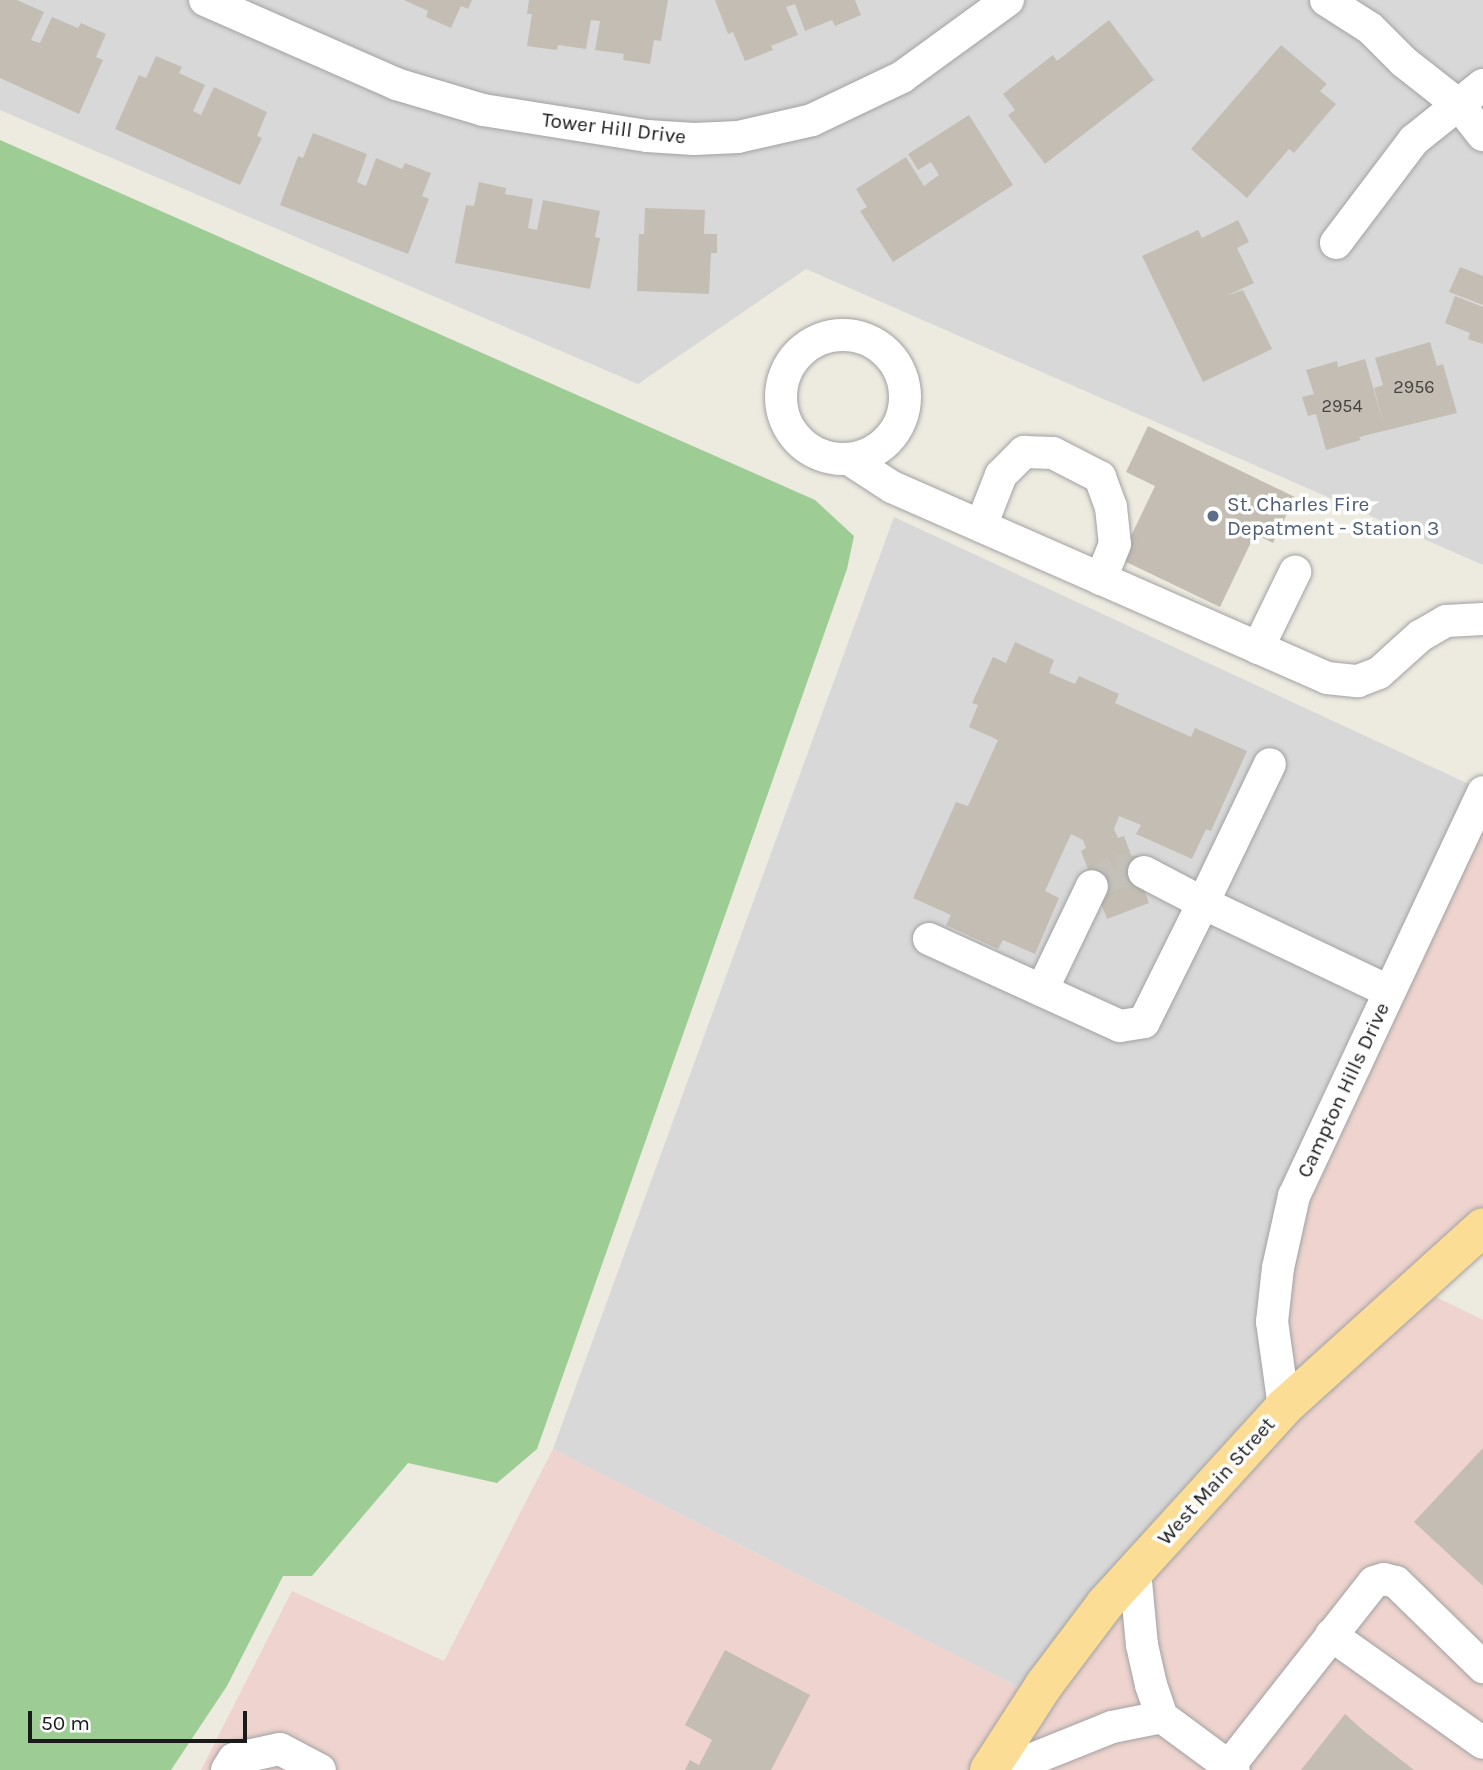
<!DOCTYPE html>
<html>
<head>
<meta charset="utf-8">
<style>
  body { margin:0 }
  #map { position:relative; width:1483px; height:1770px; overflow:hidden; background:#edeae0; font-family:Karla,sans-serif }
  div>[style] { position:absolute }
  .residential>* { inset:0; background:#d9d8d8 }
  .commercial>* { inset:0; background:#eed3ce }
  .forest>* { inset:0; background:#9dcd94 }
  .building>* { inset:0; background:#c4bdb3 }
  .minor-tunnel>* { height:32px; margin-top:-16px; transform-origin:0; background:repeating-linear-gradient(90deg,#c3c1b9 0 32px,transparent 0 48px) }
  .roads { filter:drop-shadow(0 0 2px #a2a2a2) drop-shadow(0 0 2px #a2a2a2) }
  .minor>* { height:32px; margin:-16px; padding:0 16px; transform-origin:16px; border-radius:16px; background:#fff }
  .minor>.ring { margin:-16px; padding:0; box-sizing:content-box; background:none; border:32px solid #fff; border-radius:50% }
  .major>* { height:38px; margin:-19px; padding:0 19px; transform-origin:19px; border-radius:19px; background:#fcdd95 }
  .dots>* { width:19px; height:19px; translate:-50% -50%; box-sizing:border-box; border:4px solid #fff; border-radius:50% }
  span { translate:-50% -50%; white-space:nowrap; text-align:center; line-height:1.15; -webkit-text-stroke:7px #fff; paint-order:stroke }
  .number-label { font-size:18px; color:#454441 }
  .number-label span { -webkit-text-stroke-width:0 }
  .street-label { font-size:21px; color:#1b1b1b }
  .service-label { font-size:21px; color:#4e5e75 }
  .left { translate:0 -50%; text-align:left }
  .scale { position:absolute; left:28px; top:1711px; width:219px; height:32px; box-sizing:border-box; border:4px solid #1b1b1b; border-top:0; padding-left:9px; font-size:21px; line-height:24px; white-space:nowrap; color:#1b1b1b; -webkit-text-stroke:5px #fff; paint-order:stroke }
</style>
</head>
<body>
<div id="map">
  <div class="residential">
    <i style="clip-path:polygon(0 0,1483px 0,1483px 565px,806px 269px,638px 384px,0 110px)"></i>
    <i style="clip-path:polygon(894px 517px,1471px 785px,1271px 1402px,1026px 1691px,553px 1449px)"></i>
  </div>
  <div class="commercial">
    <i style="clip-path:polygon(1483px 825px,1483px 1209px,1289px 1384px,1285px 1304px,1303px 1206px)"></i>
    <i style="clip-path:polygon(1424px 1291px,1483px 1320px,1483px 1770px,1003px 1770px,1073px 1667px,1272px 1434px)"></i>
    <i style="clip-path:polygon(553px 1449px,1026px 1691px,978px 1770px,201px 1770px,292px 1591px,444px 1661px)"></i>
  </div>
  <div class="forest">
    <i style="clip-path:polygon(0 140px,815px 500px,854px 536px,847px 569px,537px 1449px,497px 1483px,408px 1463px,312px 1576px,283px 1576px,227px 1686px,171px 1770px,0 1770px)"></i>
  </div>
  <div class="building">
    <i style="clip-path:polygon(0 0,17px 0,44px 12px,31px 40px,40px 43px,52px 17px,78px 28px,81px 23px,106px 34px,96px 57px,103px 60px,79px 114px,0 78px)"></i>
    <i style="clip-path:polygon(404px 0,472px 0,468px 9px,461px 6px,451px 28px,426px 17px,428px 11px)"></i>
    <i style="clip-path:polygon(529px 0,668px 0,661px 41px,654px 40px,650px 64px,623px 60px,624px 54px,595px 50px,600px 21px,591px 20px,586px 49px,558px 45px,557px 50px,527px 46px,532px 14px,527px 14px)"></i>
    <i style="clip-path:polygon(715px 0,855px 0,861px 15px,835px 26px,832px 20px,805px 31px,795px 4px,786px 7px,798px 35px,771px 46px,773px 50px,745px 61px,733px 32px,728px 34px)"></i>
    <i style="clip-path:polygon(1109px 20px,1154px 80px,1045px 164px,1008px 115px,1015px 110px,1003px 94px,1053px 55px,1057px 61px)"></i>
    <i style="clip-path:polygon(1281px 45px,1327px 84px,1320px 91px,1336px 104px,1294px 153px,1289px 149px,1247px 198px,1191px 149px)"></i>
    <i style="clip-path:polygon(156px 56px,182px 67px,179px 73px,205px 85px,193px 111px,201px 115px,214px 87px,267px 112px,257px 136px,262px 138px,240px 185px,115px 129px,139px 75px,146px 78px)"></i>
    <i style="clip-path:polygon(969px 115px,1013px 185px,893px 262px,860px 211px,867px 207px,856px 189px,906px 157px,924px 186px,939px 175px,931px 162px,918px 170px,908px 154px)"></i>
    <i style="clip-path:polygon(313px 133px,367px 154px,357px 182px,366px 186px,376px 158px,402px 169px,405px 163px,431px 173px,422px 196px,429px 199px,408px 254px,280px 205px,298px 156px,303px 158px)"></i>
    <i style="clip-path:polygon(479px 182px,506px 188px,505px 194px,533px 199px,528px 228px,537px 230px,543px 200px,600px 211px,595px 237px,600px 238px,590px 289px,455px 263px,466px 205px,474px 206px)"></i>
    <i style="clip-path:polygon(645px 208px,705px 210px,704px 234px,717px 234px,717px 253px,711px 253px,709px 294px,637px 291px,639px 234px,644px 234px)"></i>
    <i style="clip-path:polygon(1238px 220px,1249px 242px,1237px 248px,1254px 283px,1226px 296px,1243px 290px,1272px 349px,1203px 382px,1142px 256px,1198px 230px,1202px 238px)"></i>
    <i style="clip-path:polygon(1460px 267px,1483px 276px,1483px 305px,1449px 292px)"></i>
    <i style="clip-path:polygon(1455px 296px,1483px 307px,1483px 344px,1468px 339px,1470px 333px,1445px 323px)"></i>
    <i style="clip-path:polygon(1430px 342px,1437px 366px,1443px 364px,1457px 413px,1359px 437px,1361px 440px,1326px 450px,1316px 414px,1308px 416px,1302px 397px,1314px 394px,1306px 370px,1337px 361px,1338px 367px,1365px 359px,1384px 426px,1374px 388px,1383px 385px,1375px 358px)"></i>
    <i style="clip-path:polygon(1148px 426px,1295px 497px,1273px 543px,1255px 534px,1220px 607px,1120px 559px,1155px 486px,1126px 472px)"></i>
    <i style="clip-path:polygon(1015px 642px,1054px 660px,1049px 673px,1075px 684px,1079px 676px,1119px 694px,1115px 703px,1191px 737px,1195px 728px,1247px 751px,1211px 831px,1206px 829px,1192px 859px,1136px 834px,1141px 825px,1119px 816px,1114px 829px,1118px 838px,1124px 836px,1149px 903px,1107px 919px,1081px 851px,1086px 848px,1083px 840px,1071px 834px,1045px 891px,1059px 898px,1035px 954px,1003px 940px,998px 949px,946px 925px,951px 915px,913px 898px,956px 802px,968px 806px,998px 740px,969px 727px,978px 705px,972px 703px,993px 657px,1006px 663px)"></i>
    <i style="clip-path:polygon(1483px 1448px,1483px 1586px,1414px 1522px)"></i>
    <i style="clip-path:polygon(725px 1650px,810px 1695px,771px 1770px,685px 1770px,690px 1760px,699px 1765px,712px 1740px,685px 1725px)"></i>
    <i style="clip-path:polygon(1345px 1714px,1365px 1732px,1414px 1770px,1301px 1770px)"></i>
  </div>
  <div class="minor-tunnel">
    <i style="left:1092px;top:886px;width:28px;rotate:-32deg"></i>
    <i style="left:1116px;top:871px;width:28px;rotate:2deg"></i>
  </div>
  <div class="roads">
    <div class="minor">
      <i style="left:205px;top:0;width:209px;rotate:23.7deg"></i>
      <i style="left:396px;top:84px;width:91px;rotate:16.6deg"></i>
      <i style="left:483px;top:110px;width:166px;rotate:9deg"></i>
      <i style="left:647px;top:136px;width:47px;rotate:3.7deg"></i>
      <i style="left:694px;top:139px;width:44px;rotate:-2.6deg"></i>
      <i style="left:738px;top:137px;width:76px;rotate:-12.9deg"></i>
      <i style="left:812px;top:120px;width:100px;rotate:-25.5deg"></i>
      <i style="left:902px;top:77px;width:131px;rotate:-36deg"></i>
      <i style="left:1326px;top:0;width:52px;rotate:32.5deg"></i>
      <i style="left:1370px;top:28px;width:48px;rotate:45deg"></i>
      <i style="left:1404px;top:62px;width:71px;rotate:38.2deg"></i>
      <i style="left:1460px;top:106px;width:37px;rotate:52deg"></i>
      <i style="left:1336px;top:243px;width:129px;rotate:-52.9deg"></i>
      <i style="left:1414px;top:140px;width:88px;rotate:-38.6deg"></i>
      <i class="ring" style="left:781px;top:335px;width:92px;height:92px"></i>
      <i style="left:849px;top:459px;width:51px;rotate:33.1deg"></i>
      <i style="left:892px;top:487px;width:475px;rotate:23.7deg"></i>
      <i style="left:1327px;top:678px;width:31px;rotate:6deg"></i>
      <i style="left:1358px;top:681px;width:22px;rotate:-21deg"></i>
      <i style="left:1379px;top:673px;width:55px;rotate:-42.1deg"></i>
      <i style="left:1420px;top:636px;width:30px;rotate:-30deg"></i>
      <i style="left:1446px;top:621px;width:37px;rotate:-3deg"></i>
      <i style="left:981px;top:526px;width:55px;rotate:-68.6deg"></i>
      <i style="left:1001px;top:475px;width:33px;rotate:-45deg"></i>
      <i style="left:1024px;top:452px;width:29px;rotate:2deg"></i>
      <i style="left:1053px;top:453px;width:53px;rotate:27.1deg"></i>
      <i style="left:1100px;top:477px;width:32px;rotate:70deg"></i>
      <i style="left:1111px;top:507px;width:37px;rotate:84deg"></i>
      <i style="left:1115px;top:544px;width:38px;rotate:112deg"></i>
      <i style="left:1258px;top:648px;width:85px;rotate:-64deg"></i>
      <i style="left:1144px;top:872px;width:67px;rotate:27.7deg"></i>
      <i style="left:1203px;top:903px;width:154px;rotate:-64.3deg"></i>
      <i style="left:929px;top:939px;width:210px;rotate:24.5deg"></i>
      <i style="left:1120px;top:1026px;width:24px;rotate:-9deg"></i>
      <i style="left:1144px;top:1022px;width:133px;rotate:-63.6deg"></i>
      <i style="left:1203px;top:903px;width:205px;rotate:25.4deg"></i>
      <i style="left:1042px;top:990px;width:115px;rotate:-64.3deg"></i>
      <i style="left:1284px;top:1407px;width:86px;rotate:-98deg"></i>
      <i style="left:1272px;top:1322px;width:54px;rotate:-83.7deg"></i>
      <i style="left:1278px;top:1268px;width:74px;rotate:-77.5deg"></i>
      <i style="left:1294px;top:1196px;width:446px;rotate:-64.9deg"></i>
      <i style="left:1135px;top:1571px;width:74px;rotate:84.6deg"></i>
      <i style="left:1142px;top:1645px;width:41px;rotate:77.3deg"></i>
      <i style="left:1151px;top:1685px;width:34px;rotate:71deg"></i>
      <i style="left:1162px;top:1717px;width:89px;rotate:36.4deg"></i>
      <i style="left:1331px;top:1635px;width:186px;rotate:35.4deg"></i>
      <i style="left:227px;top:1770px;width:13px;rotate:-58deg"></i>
      <i style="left:234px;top:1759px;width:47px;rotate:-12.3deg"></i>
      <i style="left:280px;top:1749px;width:45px;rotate:27.7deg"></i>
      <i style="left:1005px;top:1770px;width:115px;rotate:-21.9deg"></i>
      <i style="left:1112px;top:1727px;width:51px;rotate:-11.3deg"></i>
      <i style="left:1226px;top:1770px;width:239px;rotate:-51.8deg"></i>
      <i style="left:1374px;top:1582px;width:10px;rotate:-17deg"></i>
      <i style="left:1384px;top:1579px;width:12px;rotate:14deg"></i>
      <i style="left:1396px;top:1582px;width:122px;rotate:44.3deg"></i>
    </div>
    <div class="major">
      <i style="left:989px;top:1770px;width:101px;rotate:-57.1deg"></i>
      <i style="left:1044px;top:1685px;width:101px;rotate:-53deg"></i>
      <i style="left:1105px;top:1604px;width:266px;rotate:-47.7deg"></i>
      <i style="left:1284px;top:1407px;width:268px;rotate:-42.1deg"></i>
    </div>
  </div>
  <div class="dots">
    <i style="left:1213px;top:516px;background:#5c6f8a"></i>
  </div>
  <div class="number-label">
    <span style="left:1414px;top:387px">2956</span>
    <span style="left:1342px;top:406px">2954</span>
  </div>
  <div class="street-label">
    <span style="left:614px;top:128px;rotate:7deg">Tower Hill Drive</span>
    <span style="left:1343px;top:1090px;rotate:-65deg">Campton Hills Drive</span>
    <span style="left:1216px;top:1481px;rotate:-48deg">West Main Street</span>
  </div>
  <div class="service-label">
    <span class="left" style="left:1227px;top:516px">St. Charles Fire<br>Depatment - Station 3</span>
  </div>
  <div class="scale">50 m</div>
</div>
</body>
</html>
